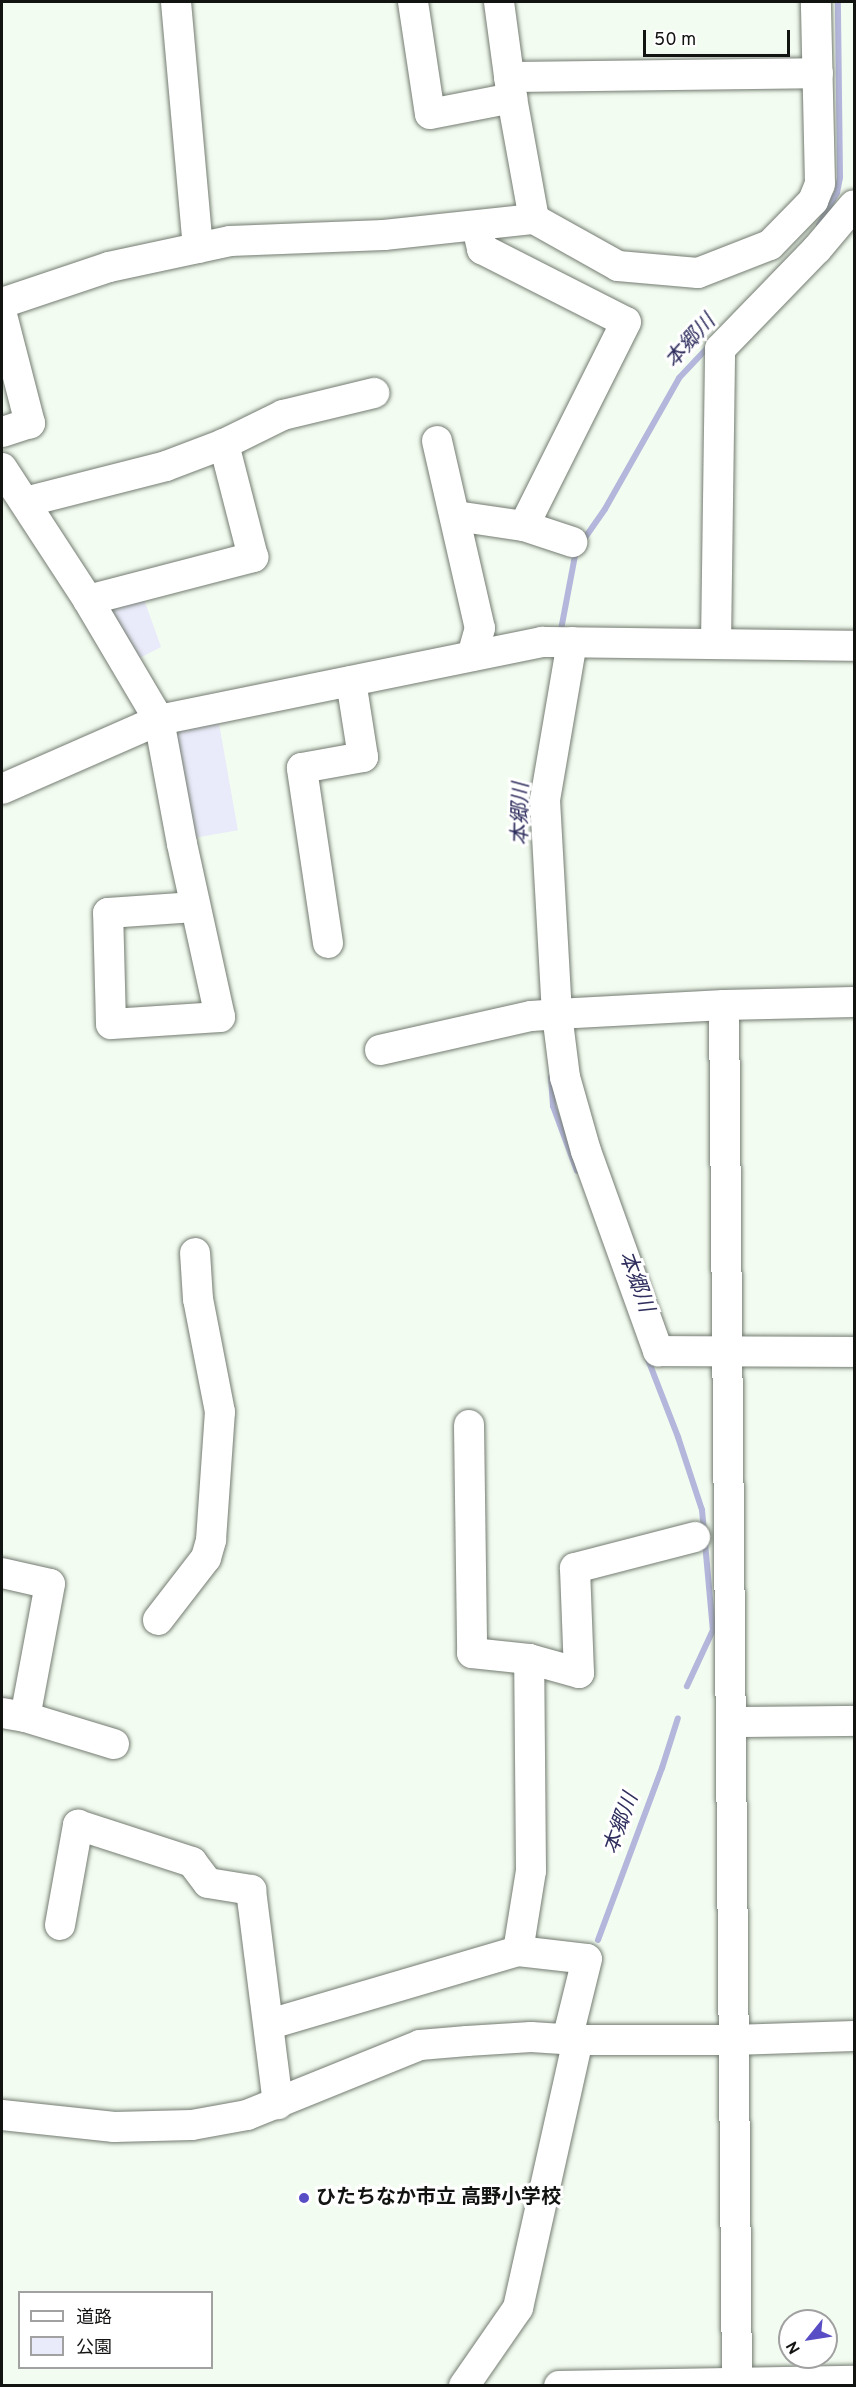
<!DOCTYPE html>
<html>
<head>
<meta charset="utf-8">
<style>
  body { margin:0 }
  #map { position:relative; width:856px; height:2387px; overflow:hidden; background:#f3fcf0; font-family:Overpass,"Noto Sans JP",sans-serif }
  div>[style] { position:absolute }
  .green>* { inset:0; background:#e9eafa; transform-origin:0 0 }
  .stream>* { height:6px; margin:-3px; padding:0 3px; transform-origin:3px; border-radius:3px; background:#b4b6db }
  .roads { filter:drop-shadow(0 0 2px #747c72) drop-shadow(0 0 2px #747c72) }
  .minor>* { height:30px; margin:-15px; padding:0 15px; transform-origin:15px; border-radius:15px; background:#fff }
  .dots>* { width:16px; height:16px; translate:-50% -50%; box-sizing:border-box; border:3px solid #fff; border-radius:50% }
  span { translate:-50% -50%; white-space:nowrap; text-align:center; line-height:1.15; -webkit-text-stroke:6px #fff; paint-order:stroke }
  .poi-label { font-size:20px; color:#121411; font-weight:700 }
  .left { translate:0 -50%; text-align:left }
  .water-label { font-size:21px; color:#2f2e5e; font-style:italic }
  .frame { position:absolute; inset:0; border:3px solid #121411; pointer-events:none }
  .legend { position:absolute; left:18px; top:2291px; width:195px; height:78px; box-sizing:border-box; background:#fff; border:2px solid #a0a1a0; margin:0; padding:8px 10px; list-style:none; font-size:18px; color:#121411 }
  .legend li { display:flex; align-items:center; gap:12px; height:30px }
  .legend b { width:30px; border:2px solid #a0a1a0 }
  .north { position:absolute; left:778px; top:2309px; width:60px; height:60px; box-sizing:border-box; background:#fff; border:2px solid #a0a1a0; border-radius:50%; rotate:240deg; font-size:16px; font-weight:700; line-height:24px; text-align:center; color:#121411 }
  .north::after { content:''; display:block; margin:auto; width:21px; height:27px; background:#594dc5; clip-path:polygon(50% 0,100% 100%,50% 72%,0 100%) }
  .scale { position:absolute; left:643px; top:30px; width:147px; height:27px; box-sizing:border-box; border:3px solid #121411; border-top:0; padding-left:8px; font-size:18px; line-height:21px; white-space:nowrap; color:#121411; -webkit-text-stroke:4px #fff; paint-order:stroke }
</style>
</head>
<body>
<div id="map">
  <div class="green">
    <i style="clip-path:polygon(141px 591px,161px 647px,128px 664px,95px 605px)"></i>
    <i style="left:217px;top:712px;width:120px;height:55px;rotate:80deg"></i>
  </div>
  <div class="stream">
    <i style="left:819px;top:225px;width:37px;rotate:-61deg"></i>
    <i style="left:837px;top:193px;width:16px;rotate:-79deg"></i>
    <i style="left:840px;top:177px;width:175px;rotate:-90.7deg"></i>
    <i style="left:582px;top:542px;width:40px;rotate:-55.1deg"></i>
    <i style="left:605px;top:509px;width:150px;rotate:-60.5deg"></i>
    <i style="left:679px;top:378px;width:45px;rotate:-46.8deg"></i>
    <i style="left:560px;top:635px;width:86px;rotate:-79.3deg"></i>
    <i style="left:551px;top:1077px;width:29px;rotate:86deg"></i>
    <i style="left:553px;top:1106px;width:69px;rotate:69.7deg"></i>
    <i style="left:647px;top:1357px;width:86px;rotate:68.8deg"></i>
    <i style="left:678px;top:1437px;width:77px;rotate:71.8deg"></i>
    <i style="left:702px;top:1510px;width:121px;rotate:84.8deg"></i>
    <i style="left:713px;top:1630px;width:62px;rotate:114.9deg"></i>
    <i style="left:598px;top:1940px;width:184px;rotate:-69.6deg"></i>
    <i style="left:662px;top:1768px;width:52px;rotate:-72.3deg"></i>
  </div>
  <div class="roads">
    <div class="minor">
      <i style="left:176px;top:2px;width:247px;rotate:84.9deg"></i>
      <i style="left:413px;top:2px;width:113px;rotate:81.4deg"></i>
      <i style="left:430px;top:114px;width:84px;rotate:-11deg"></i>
      <i style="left:499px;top:2px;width:97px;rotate:82.3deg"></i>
      <i style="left:512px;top:98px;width:123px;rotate:79.7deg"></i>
      <i style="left:509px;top:77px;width:309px;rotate:-0.7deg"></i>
      <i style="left:477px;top:227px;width:23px;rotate:77deg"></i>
      <i style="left:482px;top:249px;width:161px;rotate:26.9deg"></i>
      <i style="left:626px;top:322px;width:228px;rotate:116.6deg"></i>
      <i style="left:2px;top:303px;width:113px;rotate:-18.6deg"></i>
      <i style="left:109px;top:267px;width:124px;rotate:-12.1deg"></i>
      <i style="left:230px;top:241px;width:154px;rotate:-2.2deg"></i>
      <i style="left:384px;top:235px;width:151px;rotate:-6.1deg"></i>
      <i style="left:534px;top:219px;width:96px;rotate:29.2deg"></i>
      <i style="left:618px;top:266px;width:80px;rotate:5deg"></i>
      <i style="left:698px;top:273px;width:77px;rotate:-21.3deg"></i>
      <i style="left:770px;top:245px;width:62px;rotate:-45.7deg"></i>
      <i style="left:813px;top:201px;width:18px;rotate:-68deg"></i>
      <i style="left:820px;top:184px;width:182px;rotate:-91.3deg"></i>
      <i style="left:2px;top:315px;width:112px;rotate:75.5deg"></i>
      <i style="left:30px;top:423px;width:29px;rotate:162deg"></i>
      <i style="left:437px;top:441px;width:192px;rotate:77.1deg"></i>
      <i style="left:480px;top:628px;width:29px;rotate:106deg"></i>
      <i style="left:2px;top:468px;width:158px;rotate:56.9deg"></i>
      <i style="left:88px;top:600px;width:139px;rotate:59.4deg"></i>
      <i style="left:159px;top:720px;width:126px;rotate:79.5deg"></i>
      <i style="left:182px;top:844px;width:177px;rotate:77.6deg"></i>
      <i style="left:220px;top:1017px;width:109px;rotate:176.3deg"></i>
      <i style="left:111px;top:1024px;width:111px;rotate:-91.5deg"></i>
      <i style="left:108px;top:913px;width:87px;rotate:-3.9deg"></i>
      <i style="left:25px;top:502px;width:146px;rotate:-14.3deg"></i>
      <i style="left:166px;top:466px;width:62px;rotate:-20.8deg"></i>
      <i style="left:224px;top:444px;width:66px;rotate:-26.2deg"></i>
      <i style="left:283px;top:415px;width:94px;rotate:-13.6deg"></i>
      <i style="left:456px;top:516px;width:69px;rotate:8.4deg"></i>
      <i style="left:524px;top:526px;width:51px;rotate:18.4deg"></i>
      <i style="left:88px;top:600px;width:171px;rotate:-14.6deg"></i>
      <i style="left:253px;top:557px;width:117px;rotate:-104.4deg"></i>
      <i style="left:572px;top:642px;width:160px;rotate:99.7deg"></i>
      <i style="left:545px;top:800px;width:214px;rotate:86.8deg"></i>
      <i style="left:557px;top:1014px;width:64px;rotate:82.8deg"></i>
      <i style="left:565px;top:1077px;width:77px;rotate:74.2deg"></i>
      <i style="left:586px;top:1151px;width:213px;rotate:70.2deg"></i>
      <i style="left:658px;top:1351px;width:196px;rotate:0.3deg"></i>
      <i style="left:716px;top:644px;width:295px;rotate:-89.2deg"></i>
      <i style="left:720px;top:349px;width:139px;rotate:-45.9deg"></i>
      <i style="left:817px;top:249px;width:57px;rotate:-49.9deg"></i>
      <i style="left:2px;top:789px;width:171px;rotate:-23.7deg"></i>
      <i style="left:159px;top:720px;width:391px;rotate:-11.5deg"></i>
      <i style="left:542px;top:642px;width:312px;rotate:0.7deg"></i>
      <i style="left:328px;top:943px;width:177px;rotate:-98.5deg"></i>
      <i style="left:302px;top:768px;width:62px;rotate:-10.2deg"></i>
      <i style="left:363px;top:757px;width:77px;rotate:-99deg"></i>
      <i style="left:724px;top:1005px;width:1381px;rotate:89.46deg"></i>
      <i style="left:380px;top:1050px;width:155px;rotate:-12.7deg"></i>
      <i style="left:531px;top:1016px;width:26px;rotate:-4deg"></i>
      <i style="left:557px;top:1014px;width:167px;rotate:-3.1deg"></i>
      <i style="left:724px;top:1005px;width:130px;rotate:-1.3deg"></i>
      <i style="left:469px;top:1425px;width:228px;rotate:89.2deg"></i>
      <i style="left:472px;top:1653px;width:57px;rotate:6deg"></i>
      <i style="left:529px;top:1659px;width:52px;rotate:15.6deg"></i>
      <i style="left:579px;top:1673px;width:105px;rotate:-92.2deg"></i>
      <i style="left:575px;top:1568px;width:124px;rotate:-14.5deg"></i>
      <i style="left:2px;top:1573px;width:49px;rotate:12.9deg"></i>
      <i style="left:50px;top:1584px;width:135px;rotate:100.6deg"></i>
      <i style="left:25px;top:1717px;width:23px;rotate:-170deg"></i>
      <i style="left:158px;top:1620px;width:78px;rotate:-52.3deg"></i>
      <i style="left:206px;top:1558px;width:19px;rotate:-74deg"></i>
      <i style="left:211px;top:1540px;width:128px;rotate:-86deg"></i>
      <i style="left:220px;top:1412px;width:115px;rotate:-101deg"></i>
      <i style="left:198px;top:1299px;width:46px;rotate:-93.7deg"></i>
      <i style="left:25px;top:1717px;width:93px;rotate:16.9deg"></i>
      <i style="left:732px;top:1722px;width:122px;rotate:-0.5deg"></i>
      <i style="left:60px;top:1925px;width:102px;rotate:-79.8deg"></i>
      <i style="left:78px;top:1825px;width:120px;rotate:18deg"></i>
      <i style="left:192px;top:1862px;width:26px;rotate:53deg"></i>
      <i style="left:208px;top:1883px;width:44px;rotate:9.2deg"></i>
      <i style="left:251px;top:1890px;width:216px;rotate:82.8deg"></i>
      <i style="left:518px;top:1951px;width:81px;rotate:-80.8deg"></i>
      <i style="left:531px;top:1871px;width:212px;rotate:-90.5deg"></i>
      <i style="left:270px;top:2024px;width:259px;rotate:-16.4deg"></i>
      <i style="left:518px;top:1951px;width:69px;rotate:6.6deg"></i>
      <i style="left:587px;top:1959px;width:83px;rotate:103.9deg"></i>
      <i style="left:2px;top:2115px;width:113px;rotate:6.1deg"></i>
      <i style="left:114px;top:2127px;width:78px;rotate:-1.5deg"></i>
      <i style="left:192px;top:2125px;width:56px;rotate:-10.3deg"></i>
      <i style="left:247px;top:2115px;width:187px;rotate:-22deg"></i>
      <i style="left:420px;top:2045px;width:47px;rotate:-4.9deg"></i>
      <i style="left:467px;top:2041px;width:64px;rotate:-3.6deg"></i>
      <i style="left:531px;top:2037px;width:47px;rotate:3.7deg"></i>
      <i style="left:578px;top:2040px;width:155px"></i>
      <i style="left:733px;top:2040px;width:121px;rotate:-1.9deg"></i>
      <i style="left:464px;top:2386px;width:95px;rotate:-55.3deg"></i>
      <i style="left:518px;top:2308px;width:275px;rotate:-77.4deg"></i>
      <i style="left:559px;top:2386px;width:295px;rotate:-1deg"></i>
    </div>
  </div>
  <div class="dots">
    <i style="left:304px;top:2198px;background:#594dc5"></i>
  </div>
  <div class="poi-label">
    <span class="left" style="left:316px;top:2198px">ひたちなか市立 高野小学校</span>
  </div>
  <div class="water-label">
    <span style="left:691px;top:342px;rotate:-48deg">本郷川</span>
    <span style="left:522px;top:814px;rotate:-89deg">本郷川</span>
    <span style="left:635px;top:1282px;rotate:70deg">本郷川</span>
    <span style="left:622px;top:1824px;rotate:-70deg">本郷川</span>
  </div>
  <div class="frame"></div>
  <ul class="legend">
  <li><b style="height:8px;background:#fff"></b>道路</li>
  <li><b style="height:16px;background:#e9eafa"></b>公園</li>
  </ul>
  <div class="north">N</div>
  <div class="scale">50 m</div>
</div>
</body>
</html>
